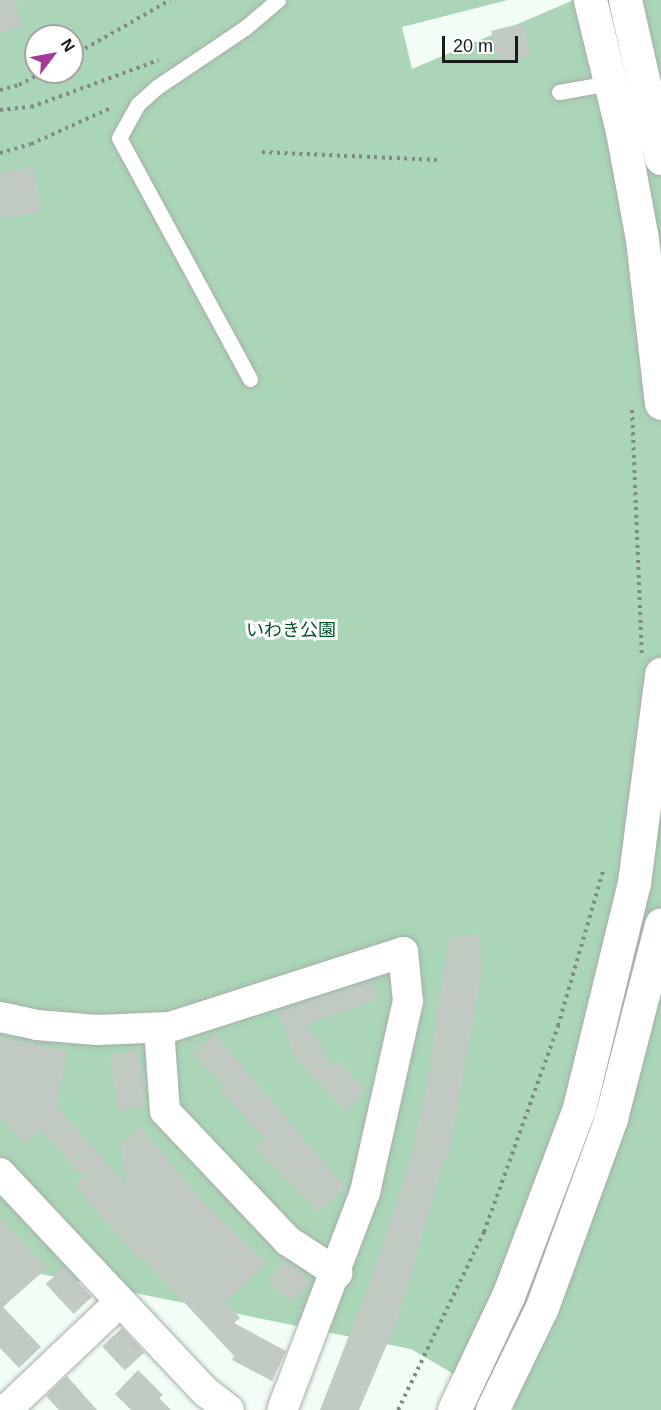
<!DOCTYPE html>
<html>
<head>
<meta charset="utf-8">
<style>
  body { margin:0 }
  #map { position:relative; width:661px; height:1410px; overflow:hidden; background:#f2fdf5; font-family:Helvetica,"Noto Sans JP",sans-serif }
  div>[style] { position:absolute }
  .green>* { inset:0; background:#aad5b6 }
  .building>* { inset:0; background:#c1cbc3; transform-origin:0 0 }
  .path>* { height:4px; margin-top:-2px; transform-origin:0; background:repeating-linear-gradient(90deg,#818983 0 3px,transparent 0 7.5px) }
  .roads { filter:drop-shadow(0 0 2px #a6afa8) drop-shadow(0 0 2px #a6afa8) }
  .service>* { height:15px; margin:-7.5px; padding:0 7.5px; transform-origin:7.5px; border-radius:7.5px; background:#fff }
  .minor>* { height:30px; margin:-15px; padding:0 15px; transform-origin:15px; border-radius:15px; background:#fff }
  .tertiary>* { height:33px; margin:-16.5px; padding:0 16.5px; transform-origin:16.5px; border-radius:16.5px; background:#fff }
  span { translate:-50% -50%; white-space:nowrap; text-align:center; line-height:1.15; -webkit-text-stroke:6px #fff; paint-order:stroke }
  .park-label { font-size:18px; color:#03522a }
  .north { position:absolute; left:24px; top:24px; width:60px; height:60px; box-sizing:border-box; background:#fff; border:2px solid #a3a4a3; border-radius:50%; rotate:58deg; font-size:16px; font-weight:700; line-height:24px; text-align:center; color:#181c19 }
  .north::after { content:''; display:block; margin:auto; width:21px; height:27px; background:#a63997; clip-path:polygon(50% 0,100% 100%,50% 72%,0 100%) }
  .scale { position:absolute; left:442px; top:36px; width:76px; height:27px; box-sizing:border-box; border:3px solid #181c19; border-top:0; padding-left:8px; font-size:18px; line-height:21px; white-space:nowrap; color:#181c19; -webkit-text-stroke:4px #fff; paint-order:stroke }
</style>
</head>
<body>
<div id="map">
  <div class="green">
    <i style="clip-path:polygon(evenodd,0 0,508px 0,402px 27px,412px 69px,574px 0,661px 0,661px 1410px,515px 1410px,411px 1349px,36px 1273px,0 1248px,0 0,36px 36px,72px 36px,72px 72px,36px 72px,36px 36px)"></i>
  </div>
  <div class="building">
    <i style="clip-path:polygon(0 0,16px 0,23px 27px,0 32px)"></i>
    <i style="left:523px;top:23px;width:34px;height:33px;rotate:76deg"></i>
    <i style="clip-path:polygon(34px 167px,42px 211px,0 219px,0 173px)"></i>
    <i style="clip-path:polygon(479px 934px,483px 966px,448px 1158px,445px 1157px,397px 1321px,359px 1410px,320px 1410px,371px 1279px,407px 1171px,425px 1096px,449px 937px)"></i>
    <i style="clip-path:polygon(371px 981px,378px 999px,304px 1026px,321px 1043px,330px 1068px,338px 1061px,366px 1091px,346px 1111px,295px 1057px,277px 1011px)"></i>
    <i style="clip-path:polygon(214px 1033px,345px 1187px,319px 1212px,254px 1147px,264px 1137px,219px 1090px,224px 1086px,192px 1054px)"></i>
    <i style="clip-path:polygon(0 1037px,68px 1051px,56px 1105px,126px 1185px,121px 1144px,140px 1127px,206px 1205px,266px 1263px,225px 1302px,240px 1318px,234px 1323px,286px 1351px,272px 1381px,232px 1360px,234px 1356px,142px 1257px,139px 1260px,75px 1185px,83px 1177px,41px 1130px,24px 1144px,0 1116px)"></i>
    <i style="left:139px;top:1051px;width:56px;height:29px;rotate:83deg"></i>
    <i style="clip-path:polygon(0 1218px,47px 1268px,3px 1307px,41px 1347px,19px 1368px,0 1348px)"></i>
    <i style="left:286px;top:1260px;width:33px;height:28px;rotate:41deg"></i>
    <i style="left:64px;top:1267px;width:41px;height:25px;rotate:47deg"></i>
    <i style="left:122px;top:1328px;width:33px;height:27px;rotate:47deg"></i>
    <i style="clip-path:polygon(138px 1370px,163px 1395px,159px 1398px,171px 1410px,131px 1410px,115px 1394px)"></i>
    <i style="clip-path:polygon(67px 1376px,97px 1410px,59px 1410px,46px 1396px)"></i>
  </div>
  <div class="path">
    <i style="left:72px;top:56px;width:113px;rotate:-29.7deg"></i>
    <i style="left:0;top:90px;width:20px;rotate:-15deg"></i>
    <i style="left:19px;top:85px;width:27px;rotate:-28deg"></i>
    <i style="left:0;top:110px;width:31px;rotate:-6deg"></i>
    <i style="left:31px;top:107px;width:136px;rotate:-20.2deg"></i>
    <i style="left:262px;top:152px;width:175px;rotate:2.6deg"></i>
    <i style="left:0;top:153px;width:32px;rotate:-16deg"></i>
    <i style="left:31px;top:144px;width:90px;rotate:-24.3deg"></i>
    <i style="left:632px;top:410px;width:245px;rotate:87.7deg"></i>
    <i style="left:398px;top:1410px;width:198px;rotate:-64.2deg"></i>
    <i style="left:484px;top:1232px;width:219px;rotate:-70.2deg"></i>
    <i style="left:558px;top:1026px;width:165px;rotate:-73.8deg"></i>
  </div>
  <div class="roads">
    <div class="service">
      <i style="left:559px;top:92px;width:52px;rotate:-10deg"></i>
      <i style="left:250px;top:379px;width:274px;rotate:-118.5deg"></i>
      <i style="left:119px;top:138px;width:39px;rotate:-61deg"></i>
      <i style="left:138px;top:104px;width:25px;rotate:-42deg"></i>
      <i style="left:157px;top:87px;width:107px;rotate:-34deg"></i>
      <i style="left:246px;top:27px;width:42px;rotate:-40.2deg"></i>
    </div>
    <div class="minor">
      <i style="left:0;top:1017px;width:38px;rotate:12deg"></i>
      <i style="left:37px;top:1025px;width:60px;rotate:4.8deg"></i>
      <i style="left:97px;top:1030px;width:73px;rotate:-2.4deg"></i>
      <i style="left:170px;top:1027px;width:245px;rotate:-17.8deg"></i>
      <i style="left:403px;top:952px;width:49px;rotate:84.2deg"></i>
      <i style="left:408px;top:1001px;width:196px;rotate:102.7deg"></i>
      <i style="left:365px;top:1192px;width:233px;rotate:110.8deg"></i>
      <i style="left:159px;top:1028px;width:83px;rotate:85.9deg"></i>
      <i style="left:165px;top:1111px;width:179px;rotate:46.6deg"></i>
      <i style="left:288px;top:1241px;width:59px;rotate:33.1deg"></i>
      <i style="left:0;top:1173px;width:301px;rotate:46.8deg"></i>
      <i style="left:206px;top:1392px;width:29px;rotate:38deg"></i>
      <i style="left:6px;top:1410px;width:158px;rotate:-43.5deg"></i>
    </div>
    <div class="tertiary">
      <i style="left:590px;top:0;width:135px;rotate:76.3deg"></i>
      <i style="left:622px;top:131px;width:110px;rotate:79.5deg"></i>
      <i style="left:642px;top:239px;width:165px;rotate:83.4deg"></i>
      <i style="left:625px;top:0;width:162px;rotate:77.2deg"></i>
      <i style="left:454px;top:1410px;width:126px;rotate:-64.7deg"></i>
      <i style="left:508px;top:1296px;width:201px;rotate:-69.3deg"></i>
      <i style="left:579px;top:1108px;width:232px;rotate:-76.3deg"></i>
      <i style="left:634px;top:883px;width:211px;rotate:-82.6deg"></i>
      <i style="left:492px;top:1410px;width:114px;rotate:-64.1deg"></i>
      <i style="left:542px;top:1307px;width:201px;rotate:-69.9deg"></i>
      <i style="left:611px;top:1118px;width:200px;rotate:-75.5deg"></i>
    </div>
  </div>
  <div class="park-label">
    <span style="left:291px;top:630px">いわき公園</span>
  </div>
  <div class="north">N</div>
  <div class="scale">20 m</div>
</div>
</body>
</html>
